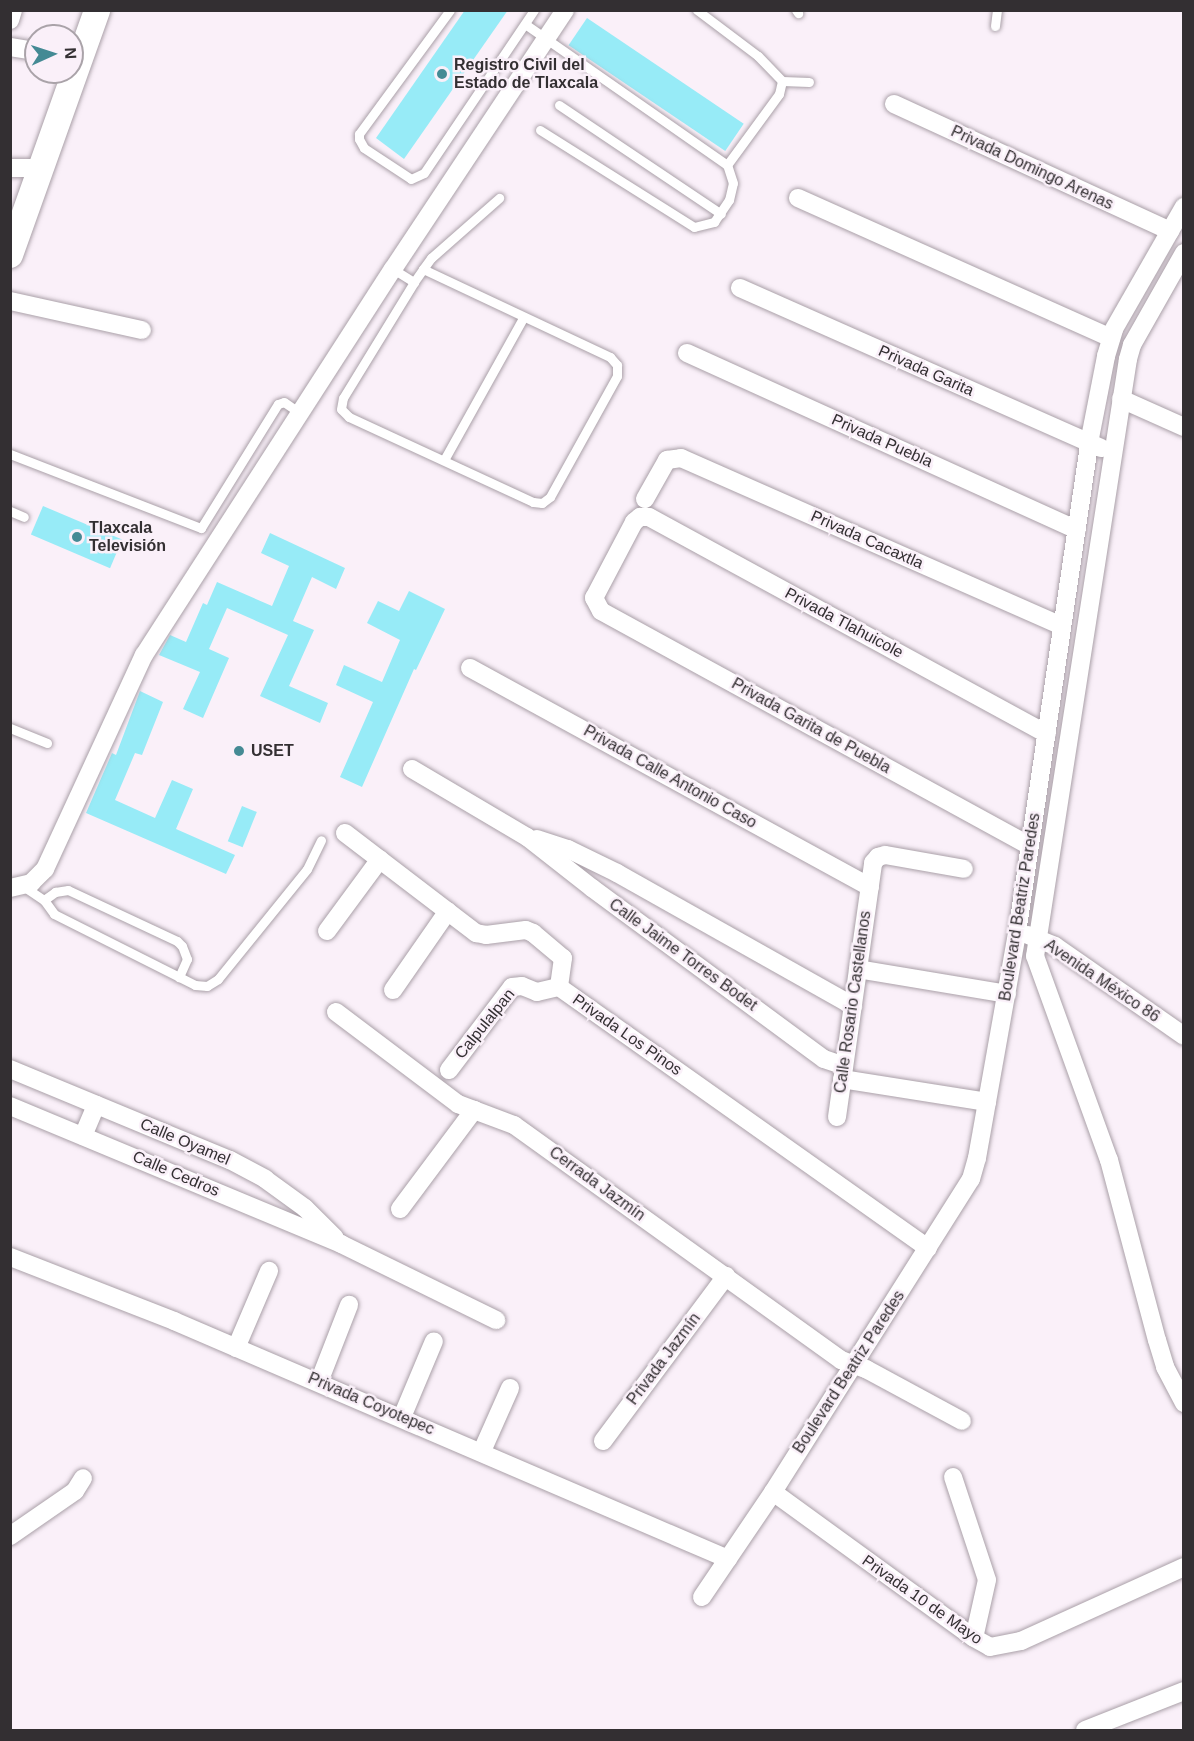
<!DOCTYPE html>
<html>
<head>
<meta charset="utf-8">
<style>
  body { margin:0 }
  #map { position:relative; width:1194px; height:1741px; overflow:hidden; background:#faf0f9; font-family:Helvetica,sans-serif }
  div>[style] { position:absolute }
  .building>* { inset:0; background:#97ebf7; transform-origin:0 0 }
  .roads { filter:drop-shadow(0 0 2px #aaa0a8) drop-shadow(0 0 2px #aaa0a8) }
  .lane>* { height:9px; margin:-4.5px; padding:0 4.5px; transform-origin:4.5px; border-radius:4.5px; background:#fff }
  .street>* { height:18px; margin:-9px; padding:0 9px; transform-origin:9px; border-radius:9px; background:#fff }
  .secondary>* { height:26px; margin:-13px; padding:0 13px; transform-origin:13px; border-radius:13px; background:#fff }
  .dots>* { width:16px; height:16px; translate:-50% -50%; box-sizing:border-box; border:3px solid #faf0f9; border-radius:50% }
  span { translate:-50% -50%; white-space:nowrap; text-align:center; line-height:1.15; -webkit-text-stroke:5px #faf0f9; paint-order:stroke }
  .poi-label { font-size:16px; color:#332f32; font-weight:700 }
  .left { translate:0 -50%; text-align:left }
  .street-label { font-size:16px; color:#332f32 }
  .frame { position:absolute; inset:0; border:12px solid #332f32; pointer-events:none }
  .north { position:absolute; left:24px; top:24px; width:60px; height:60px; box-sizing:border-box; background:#faf0f9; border:2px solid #aaa3a9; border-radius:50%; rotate:87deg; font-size:16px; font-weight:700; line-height:24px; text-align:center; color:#332f32 }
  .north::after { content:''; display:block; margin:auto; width:21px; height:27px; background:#448a94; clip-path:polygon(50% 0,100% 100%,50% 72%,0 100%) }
</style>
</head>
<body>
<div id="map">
  <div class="building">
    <i style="clip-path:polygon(465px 10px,508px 10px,404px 159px,376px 138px)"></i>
    <i style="left:587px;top:18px;width:189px;height:33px;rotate:34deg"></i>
    <i style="left:43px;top:506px;width:86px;height:31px;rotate:23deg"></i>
    <i style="clip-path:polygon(270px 533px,345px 568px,336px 589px,312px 577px,293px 621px,314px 630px,289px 686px,328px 703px,320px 723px,260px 696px,288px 635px,227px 608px,209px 649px,229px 658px,203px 718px,183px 709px,200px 672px,159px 655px,170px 635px,186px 642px,203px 603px,207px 605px,217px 582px,272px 606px,289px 566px,261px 553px)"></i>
    <i style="clip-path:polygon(409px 591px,445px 609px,416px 670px,414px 669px,362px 787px,340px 777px,373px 702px,336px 685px,344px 665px,382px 682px,400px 640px,367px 623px,378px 601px,399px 611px)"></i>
    <i style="clip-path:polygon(140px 691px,163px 702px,142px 755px,135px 753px,115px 800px,155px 818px,172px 780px,193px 789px,176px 829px,235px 855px,226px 874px,86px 813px,112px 753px,116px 755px)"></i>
    <i style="left:242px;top:806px;width:16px;height:38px;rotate:22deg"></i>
  </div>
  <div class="roads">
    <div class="lane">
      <i style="left:450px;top:10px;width:154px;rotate:126.3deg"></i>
      <i style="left:359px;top:134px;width:5px;rotate:90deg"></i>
      <i style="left:359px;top:139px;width:10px;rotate:61deg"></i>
      <i style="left:364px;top:148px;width:56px;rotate:33.4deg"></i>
      <i style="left:411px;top:179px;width:14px;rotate:-25deg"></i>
      <i style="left:424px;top:173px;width:197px;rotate:-56deg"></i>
      <i style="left:697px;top:10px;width:76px;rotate:37deg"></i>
      <i style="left:758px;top:56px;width:35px;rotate:46deg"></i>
      <i style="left:782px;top:81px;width:27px;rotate:2deg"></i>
      <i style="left:796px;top:10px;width:4px;rotate:56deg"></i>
      <i style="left:525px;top:24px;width:246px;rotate:34.9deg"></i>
      <i style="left:727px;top:165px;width:88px;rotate:-53.8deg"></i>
      <i style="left:779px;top:94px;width:13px;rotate:-77deg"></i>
      <i style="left:995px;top:26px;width:16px;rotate:-83deg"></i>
      <i style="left:559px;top:105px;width:195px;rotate:33.9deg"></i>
      <i style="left:540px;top:130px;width:182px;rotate:32.2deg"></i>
      <i style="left:694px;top:227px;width:21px;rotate:-14deg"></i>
      <i style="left:714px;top:222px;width:27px;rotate:-56deg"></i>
      <i style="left:729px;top:200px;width:17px;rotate:-77deg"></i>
      <i style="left:733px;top:183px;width:19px;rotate:-108deg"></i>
      <i style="left:393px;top:269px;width:25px;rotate:32deg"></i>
      <i style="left:423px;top:269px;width:207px;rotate:25.2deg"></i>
      <i style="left:610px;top:357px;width:11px;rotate:49deg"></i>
      <i style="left:617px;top:365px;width:11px;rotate:90deg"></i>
      <i style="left:617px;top:376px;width:138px;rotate:119deg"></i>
      <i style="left:550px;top:497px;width:10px;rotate:143deg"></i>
      <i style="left:542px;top:503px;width:9px;rotate:-174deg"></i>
      <i style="left:533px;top:502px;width:203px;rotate:-155.2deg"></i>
      <i style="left:349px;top:417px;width:11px;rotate:-135deg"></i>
      <i style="left:341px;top:409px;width:11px;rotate:-80deg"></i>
      <i style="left:343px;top:398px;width:136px;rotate:-58.5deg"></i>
      <i style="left:414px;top:282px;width:16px;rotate:-55deg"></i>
      <i style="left:423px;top:269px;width:14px;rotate:-54deg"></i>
      <i style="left:431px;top:258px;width:91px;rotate:-41.4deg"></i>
      <i style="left:10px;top:454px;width:205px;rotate:21.2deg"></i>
      <i style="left:201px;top:528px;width:146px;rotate:-58.2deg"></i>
      <i style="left:278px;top:404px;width:6px;rotate:-18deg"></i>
      <i style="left:284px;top:402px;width:19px;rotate:35deg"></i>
      <i style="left:444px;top:460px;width:162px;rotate:-60.9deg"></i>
      <i style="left:10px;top:511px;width:15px;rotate:23deg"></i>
      <i style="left:10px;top:728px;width:40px;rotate:22deg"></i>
      <i style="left:23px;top:886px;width:25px;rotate:34deg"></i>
      <i style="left:44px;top:900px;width:17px;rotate:54deg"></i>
      <i style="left:54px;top:914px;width:158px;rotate:26.7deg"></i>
      <i style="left:195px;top:985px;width:12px;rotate:5deg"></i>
      <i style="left:207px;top:986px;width:13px;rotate:-32deg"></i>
      <i style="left:218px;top:979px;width:141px;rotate:-51deg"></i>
      <i style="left:307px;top:869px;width:32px;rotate:-64deg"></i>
      <i style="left:44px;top:900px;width:14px;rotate:-36deg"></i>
      <i style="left:55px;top:892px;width:13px;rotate:-9deg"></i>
      <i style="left:68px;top:890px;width:120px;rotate:25.1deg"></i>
      <i style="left:177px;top:941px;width:7px;rotate:45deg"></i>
      <i style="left:182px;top:946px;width:14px;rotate:69deg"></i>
      <i style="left:187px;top:959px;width:20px;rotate:114deg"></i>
    </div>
    <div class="street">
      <i style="left:10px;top:20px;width:10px;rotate:-73deg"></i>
      <i style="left:10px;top:47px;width:26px;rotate:9deg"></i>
      <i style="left:894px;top:104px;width:304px;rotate:24.7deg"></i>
      <i style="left:10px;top:168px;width:31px"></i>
      <i style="left:798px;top:198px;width:343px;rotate:24.1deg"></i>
      <i style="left:1184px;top:253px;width:106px;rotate:119.5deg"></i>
      <i style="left:1132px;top:345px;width:15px;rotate:106deg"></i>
      <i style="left:1128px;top:359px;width:604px;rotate:98.85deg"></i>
      <i style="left:1035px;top:956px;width:217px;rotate:70.1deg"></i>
      <i style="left:1109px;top:1160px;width:186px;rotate:75.1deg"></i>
      <i style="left:1157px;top:1340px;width:28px;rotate:73deg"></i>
      <i style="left:1165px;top:1367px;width:41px;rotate:62.2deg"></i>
      <i style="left:740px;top:288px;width:395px;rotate:23.9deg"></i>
      <i style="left:10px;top:301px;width:135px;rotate:12.4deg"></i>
      <i style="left:687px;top:353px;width:428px;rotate:24.4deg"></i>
      <i style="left:1121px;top:399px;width:69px;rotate:24deg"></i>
      <i style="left:645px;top:499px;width:45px;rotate:-60.6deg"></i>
      <i style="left:667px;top:460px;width:14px;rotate:-8deg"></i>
      <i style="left:681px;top:458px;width:416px;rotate:23.8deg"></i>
      <i style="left:470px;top:668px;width:456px;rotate:28.7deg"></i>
      <i style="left:412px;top:769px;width:134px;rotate:30.6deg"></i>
      <i style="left:527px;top:837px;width:83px;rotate:38.1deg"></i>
      <i style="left:592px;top:888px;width:288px;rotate:36.4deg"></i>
      <i style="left:824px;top:1059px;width:21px;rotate:19deg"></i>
      <i style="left:345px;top:833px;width:165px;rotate:37.4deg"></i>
      <i style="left:476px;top:933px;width:10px;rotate:11deg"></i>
      <i style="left:486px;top:935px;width:40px;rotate:-7.1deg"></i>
      <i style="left:526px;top:930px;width:8px;rotate:23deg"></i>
      <i style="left:533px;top:933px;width:39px;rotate:40deg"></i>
      <i style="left:563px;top:958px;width:29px;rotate:98deg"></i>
      <i style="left:537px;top:839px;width:33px;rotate:18deg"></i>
      <i style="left:568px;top:849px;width:55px;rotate:26.1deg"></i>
      <i style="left:617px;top:873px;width:271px;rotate:29.4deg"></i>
      <i style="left:1030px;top:846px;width:489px;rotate:-151.3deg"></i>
      <i style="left:601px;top:611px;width:15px;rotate:-118deg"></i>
      <i style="left:594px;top:598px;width:86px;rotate:-62.2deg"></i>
      <i style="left:634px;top:522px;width:8px;rotate:-40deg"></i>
      <i style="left:640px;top:517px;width:9px"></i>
      <i style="left:649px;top:517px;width:453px;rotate:28.6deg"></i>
      <i style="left:10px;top:888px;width:22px;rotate:-13deg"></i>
      <i style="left:31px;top:883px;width:20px;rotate:-45deg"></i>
      <i style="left:45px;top:869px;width:236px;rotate:-65.2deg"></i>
      <i style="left:144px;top:655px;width:459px;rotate:-57.2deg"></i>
      <i style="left:393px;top:269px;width:311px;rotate:-56.4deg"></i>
      <i style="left:327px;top:931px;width:89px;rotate:-53.6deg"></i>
      <i style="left:1028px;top:935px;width:29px;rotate:22deg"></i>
      <i style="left:1055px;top:946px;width:157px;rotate:34.9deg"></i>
      <i style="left:858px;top:969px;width:151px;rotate:9.5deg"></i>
      <i style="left:559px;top:987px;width:452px;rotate:35.3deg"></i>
      <i style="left:393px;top:990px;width:96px;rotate:-55.2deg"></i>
      <i style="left:336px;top:1012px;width:153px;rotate:37deg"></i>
      <i style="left:458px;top:1104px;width:60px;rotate:20.6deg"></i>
      <i style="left:514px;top:1125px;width:403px;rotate:35.7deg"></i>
      <i style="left:841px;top:1360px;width:27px;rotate:20deg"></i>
      <i style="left:866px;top:1369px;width:109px;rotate:28.4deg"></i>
      <i style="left:10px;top:1069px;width:238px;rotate:22.5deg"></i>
      <i style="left:230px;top:1160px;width:40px;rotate:28deg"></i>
      <i style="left:265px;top:1179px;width:49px;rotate:35.9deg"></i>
      <i style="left:305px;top:1208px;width:42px;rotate:45deg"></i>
      <i style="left:449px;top:1070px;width:104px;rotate:-52.8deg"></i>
      <i style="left:512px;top:987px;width:10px;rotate:-6deg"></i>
      <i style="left:522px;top:986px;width:16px;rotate:22deg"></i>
      <i style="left:537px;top:992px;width:23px;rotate:-13deg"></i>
      <i style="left:842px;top:1079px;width:147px;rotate:9deg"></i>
      <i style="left:10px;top:1106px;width:359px;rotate:22.6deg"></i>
      <i style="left:341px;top:1244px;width:173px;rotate:26.1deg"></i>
      <i style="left:837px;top:1117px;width:257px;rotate:-81.9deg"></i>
      <i style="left:873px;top:863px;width:8px;rotate:-50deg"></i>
      <i style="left:878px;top:857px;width:7px;rotate:-16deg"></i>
      <i style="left:885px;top:855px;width:80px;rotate:10deg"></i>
      <i style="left:83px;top:1136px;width:34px;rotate:-67deg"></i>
      <i style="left:400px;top:1209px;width:124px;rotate:-53.2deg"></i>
      <i style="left:10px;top:1257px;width:176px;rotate:21.3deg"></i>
      <i style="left:174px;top:1321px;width:603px;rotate:23.25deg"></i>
      <i style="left:236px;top:1348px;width:84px;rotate:-66.8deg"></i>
      <i style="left:319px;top:1382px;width:83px;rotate:-68.7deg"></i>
      <i style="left:402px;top:1417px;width:82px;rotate:-67.2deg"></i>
      <i style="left:603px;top:1441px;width:206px;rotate:-53.3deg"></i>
      <i style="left:482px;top:1451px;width:69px;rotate:-66deg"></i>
      <i style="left:953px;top:1477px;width:108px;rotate:71.7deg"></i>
      <i style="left:987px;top:1580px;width:59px;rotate:102.6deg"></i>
      <i style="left:773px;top:1492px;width:248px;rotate:36deg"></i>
      <i style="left:974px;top:1638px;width:18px;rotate:29deg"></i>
      <i style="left:990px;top:1647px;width:32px;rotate:-11deg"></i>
      <i style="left:1021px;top:1641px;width:179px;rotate:-24.4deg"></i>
      <i style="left:10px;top:1536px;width:79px;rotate:-34.7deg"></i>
      <i style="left:75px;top:1491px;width:15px;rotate:-58deg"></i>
      <i style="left:702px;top:1597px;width:127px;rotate:-55.9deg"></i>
      <i style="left:773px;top:1492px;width:370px;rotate:-57.7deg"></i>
      <i style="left:971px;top:1179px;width:22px;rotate:-74deg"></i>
      <i style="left:977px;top:1158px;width:229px;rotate:-79.9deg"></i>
      <i style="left:1017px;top:933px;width:495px;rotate:-81.6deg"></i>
      <i style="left:1089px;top:443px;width:89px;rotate:-78.9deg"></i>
      <i style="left:1106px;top:356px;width:28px;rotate:-73deg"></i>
      <i style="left:1114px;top:329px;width:141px;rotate:-60.2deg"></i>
      <i style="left:1085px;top:1730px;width:106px;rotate:-21.5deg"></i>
    </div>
    <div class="secondary">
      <i style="left:10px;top:255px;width:260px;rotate:-70.4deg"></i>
    </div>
  </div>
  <div class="dots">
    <i style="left:442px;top:74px;background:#448a94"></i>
    <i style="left:77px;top:537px;background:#448a94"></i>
    <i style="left:239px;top:751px;background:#448a94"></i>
  </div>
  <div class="poi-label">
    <span class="left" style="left:454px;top:74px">Registro Civil del<br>Estado de Tlaxcala</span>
    <span class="left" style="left:89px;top:537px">Tlaxcala<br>Televisión</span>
    <span class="left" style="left:251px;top:751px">USET</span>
  </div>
  <div class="street-label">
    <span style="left:1032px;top:168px;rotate:25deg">Privada Domingo Arenas</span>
    <span style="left:926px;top:371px;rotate:24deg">Privada Garita</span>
    <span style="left:882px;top:441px;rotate:24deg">Privada Puebla</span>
    <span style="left:867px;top:540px;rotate:24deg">Privada Cacaxtla</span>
    <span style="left:844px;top:623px;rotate:28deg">Privada Tlahuicole</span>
    <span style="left:811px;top:726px;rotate:29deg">Privada Garita de Puebla</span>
    <span style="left:670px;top:777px;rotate:29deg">Privada Calle Antonio Caso</span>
    <span style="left:1020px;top:907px;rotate:-81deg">Boulevard Beatriz Paredes</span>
    <span style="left:683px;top:955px;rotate:36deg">Calle Jaime Torres Bodet</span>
    <span style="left:1102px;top:981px;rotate:34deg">Avenida México 86</span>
    <span style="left:853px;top:1002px;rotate:-82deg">Calle Rosario Castellanos</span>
    <span style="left:485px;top:1024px;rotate:-51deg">Calpulalpan</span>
    <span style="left:627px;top:1035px;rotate:35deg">Privada Los Pinos</span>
    <span style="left:185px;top:1142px;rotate:23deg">Calle Oyamel</span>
    <span style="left:176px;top:1174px;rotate:23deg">Calle Cedros</span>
    <span style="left:597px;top:1184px;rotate:36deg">Cerrada Jazmín</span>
    <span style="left:664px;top:1359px;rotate:-53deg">Privada Jazmín</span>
    <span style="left:849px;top:1372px;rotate:-57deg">Boulevard Beatriz Paredes</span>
    <span style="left:371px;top:1404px;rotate:23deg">Privada Coyotepec</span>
    <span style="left:922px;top:1600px;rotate:35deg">Privada 10 de Mayo</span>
  </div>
  <div class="frame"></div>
  <div class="north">N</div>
</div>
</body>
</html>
